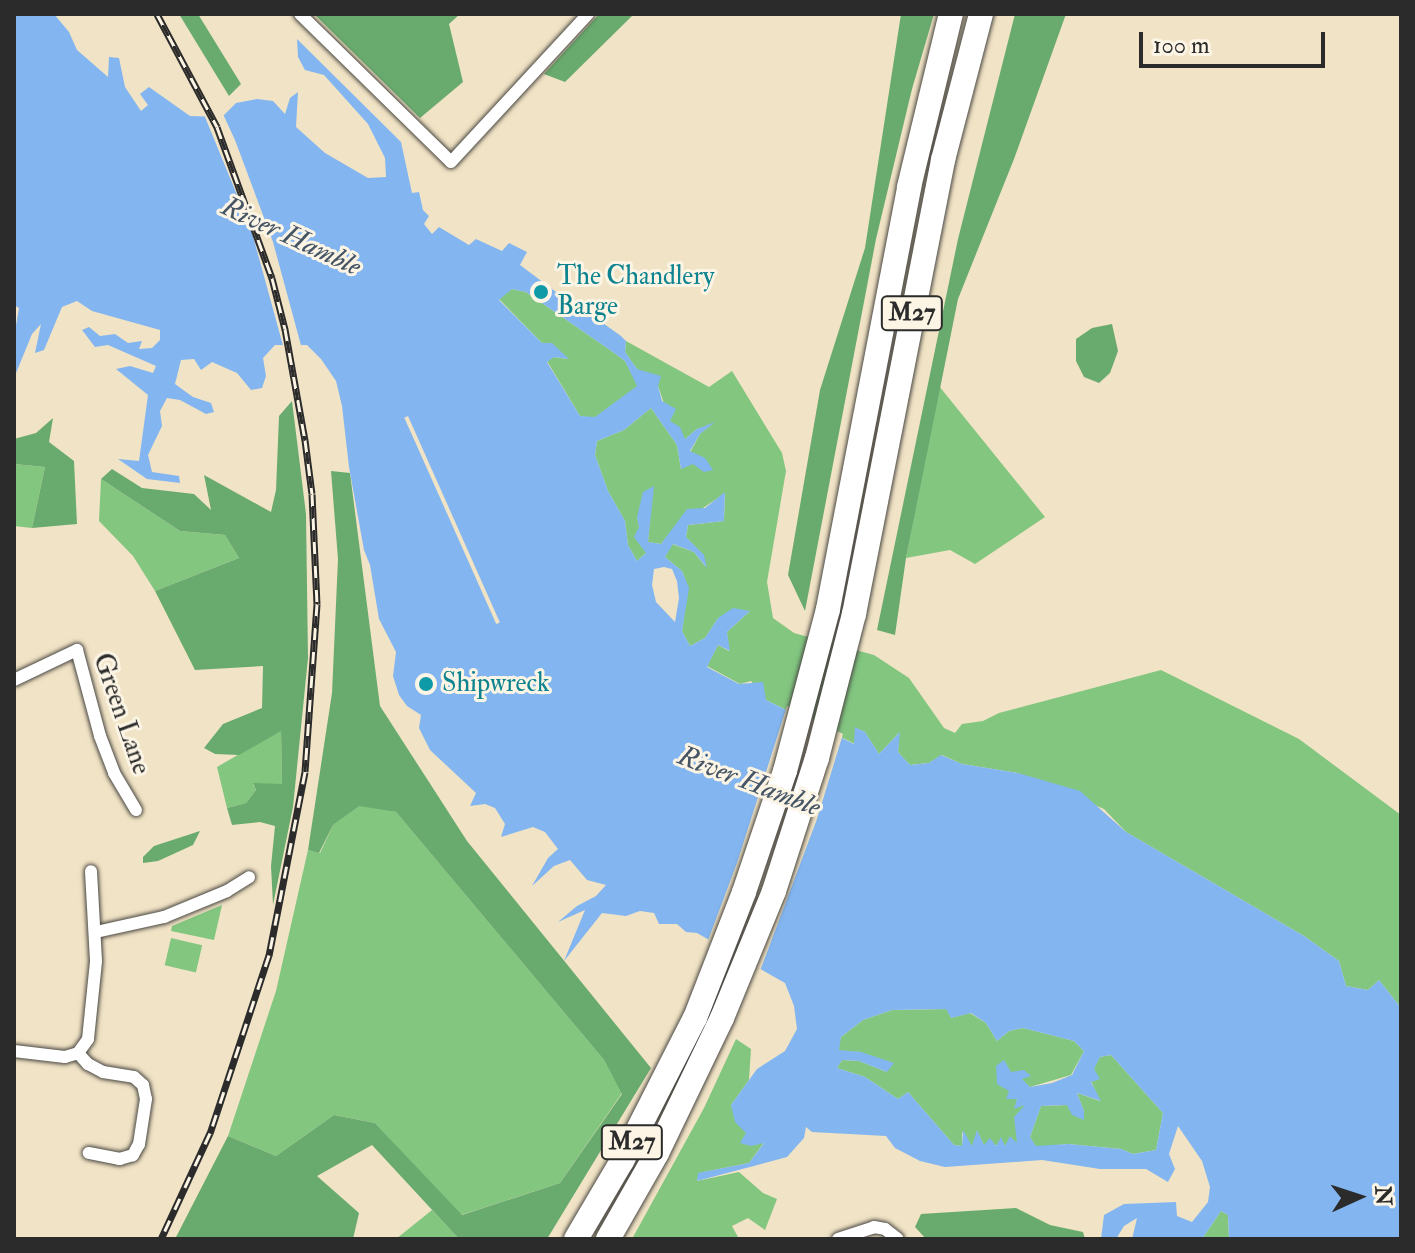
<!DOCTYPE html>
<html>
<head>
<meta charset="utf-8">
<style>
  body { margin:0 }
  #map { position:relative; width:1415px; height:1253px; overflow:hidden; background:#f1e3c5; font-family:"IM FELL Double Pica",serif }
  div>[style] { position:absolute }
  .green>* { inset:0; background:#82c680; transform-origin:0 0 }
  .forest>* { inset:0; background:#69ab6e }
  .water>* { inset:0; background:#83b6f0 }
  .pier>* { inset:0; background:#f1e3c5; transform-origin:0 0 }
  .roads { filter:drop-shadow(0 0 2px #494742) drop-shadow(0 0 2px #494742) }
  .minor>* { height:12px; margin:-6px; padding:0 6px; transform-origin:6px; border-radius:6px; background:#fff }
  .motorway>* { height:24px; margin:-12px; padding:0 12px; transform-origin:12px; border-radius:12px; background:#fff }
  .rail>* { height:7px; margin-top:-3.5px; transform-origin:0; background:repeating-linear-gradient(90deg,#fcf5e5 0 12px,#2b2b2b 0 24px); box-sizing:border-box; border-block:2px solid #2b2b2b }
  .dots>* { width:22px; height:22px; translate:-50% -50%; box-sizing:border-box; border:4px solid #fcf5e5; border-radius:50% }
  span { translate:-50% -50%; white-space:nowrap; text-align:center; line-height:1.15; -webkit-text-stroke:6px #fcf5e5; paint-order:stroke }
  .shield-label span { padding:2px 6px; background:#fcf5e5; border:2px solid; border-radius:6px; -webkit-text-stroke-width:0 }
  .shield-label { font-size:24px; color:#2b2b2b; font-weight:700 }
  .culture-label { font-size:26px; color:#0d838f }
  .left { translate:0 -50%; text-align:left }
  .street-label { font-size:26px; color:#2b2b2b }
  .water-label { font-size:28px; color:#455566; font-style:italic }
  .frame { position:absolute; inset:0; border:16px solid #2b2b2b; pointer-events:none }
  .north { position:absolute; left:1319px; top:1157px; width:80px; height:80px; -webkit-text-stroke:6px #fcf5e5; paint-order:stroke; rotate:87deg; font-size:22px; font-weight:700; line-height:32px; text-align:center; color:#2b2b2b }
  .north::after { content:''; display:block; margin:auto; width:28px; height:36px; background:#2b2b2b; clip-path:polygon(50% 0,100% 100%,50% 72%,0 100%) }
  .scale { position:absolute; left:1139px; top:32px; width:186px; height:36px; box-sizing:border-box; border:4px solid #2b2b2b; border-top:0; padding-left:10px; font-size:24px; line-height:28px; white-space:nowrap; color:#2b2b2b; -webkit-text-stroke:6px #fcf5e5; paint-order:stroke }
</style>
</head>
<body>
<div id="map">
  <div class="green">
    <i style="clip-path:polygon(512px 289px,526px 292px,610px 350px,625px 361px,638px 386px,594px 418px,580px 416px,547px 361px,554px 357px,567px 359px,542px 343px,499px 299px)"></i>
    <i style="clip-path:polygon(626px 341px,709px 387px,732px 371px,782px 453px,786px 471px,767px 582px,773px 618px,794px 633px,874px 655px,909px 678px,944px 728px,955px 733px,962px 724px,983px 721px,999px 713px,1161px 670px,1299px 739px,1401px 815px,1401px 1008px,1379px 980px,1368px 990px,1346px 986px,1339px 961px,1304px 936px,1126px 832px,1104px 809px,1018px 773px,962px 764px,942px 755px,929px 763px,910px 765px,898px 752px,899px 733px,879px 754px,865px 732px,856px 728px,855px 744px,766px 700px,751px 681px,740px 684px,707px 666px,718px 645px,729px 651px,727px 632px,749px 612px,718px 618px,705px 638px,690px 646px,682px 631px,688px 587px,682px 571px,665px 557px,672px 544px,694px 552px,705px 566px,703px 555px,686px 537px,688px 525px,724px 521px,725px 493px,674px 528px,661px 544px,648px 542px,650px 518px,637px 517px,646px 553px,637px 561px,628px 545px,625px 521px,608px 491px,595px 455px,597px 441px,624px 430px,651px 408px,677px 445px,681px 469px,700px 434px,712px 424px,697px 429px,685px 439px,670px 421px,658px 386px,648px 374px,637px 369px,625px 352px)"></i>
    <i style="clip-path:polygon(939px 386px,1045px 517px,975px 564px,950px 550px,906px 558px)"></i>
    <i style="clip-path:polygon(14px 464px,45px 467px,32px 528px,14px 526px)"></i>
    <i style="clip-path:polygon(101px 479px,180px 531px,225px 535px,239px 558px,155px 591px,133px 556px,99px 521px)"></i>
    <i style="clip-path:polygon(281px 730px,282px 784px,253px 784px,256px 790px,246px 803px,227px 808px,217px 767px)"></i>
    <i style="clip-path:polygon(359px 805px,396px 812px,604px 1060px,622px 1093px,560px 1183px,461px 1215px,375px 1123px,334px 1115px,276px 1156px,228px 1136px,276px 991px,308px 850px,320px 853px,333px 825px)"></i>
    <i style="clip-path:polygon(222px 905px,214px 940px,171px 931px,172px 926px)"></i>
    <i style="left:171px;top:938px;width:32px;height:28px;rotate:13deg"></i>
    <i style="clip-path:polygon(947px 1009px,951px 1018px,970px 1013px,986px 1023px,997px 1041px,1009px 1031px,1023px 1028px,1074px 1041px,1084px 1051px,1071px 1075px,1030px 1087px,1021px 1079px,1024px 1071px,1009px 1091px,1017px 1099px,1015px 1108px,1027px 1104px,1018px 1145px,984px 1145px,977px 1131px,972px 1147px,962px 1132px,962px 1146px,954px 1145px,908px 1092px,898px 1099px,865px 1077px,837px 1068px,842px 1060px,859px 1061px,887px 1072px,861px 1052px,838px 1051px,841px 1037px,863px 1020px,892px 1010px)"></i>
    <i style="clip-path:polygon(736px 1039px,751px 1049px,749px 1080px,731px 1105px,765px 1141px,749px 1163px,699px 1173px,697px 1181px,739px 1172px,763px 1193px,777px 1199px,765px 1230px,748px 1218px,732px 1226px,739px 1239px,632px 1239px,704px 1108px)"></i>
    <i style="clip-path:polygon(1111px 1055px,1163px 1113px,1156px 1150px,1133px 1154px,1121px 1149px,1068px 1144px,1036px 1147px,1030px 1137px,1041px 1106px,1067px 1105px,1084px 1111px,1077px 1093px,1100px 1101px,1091px 1081px,1093px 1070px,1100px 1057px)"></i>
    <i style="clip-path:polygon(432px 1210px,459px 1239px,396px 1239px)"></i>
    <i style="clip-path:polygon(1221px 1211px,1228px 1215px,1229px 1239px,1202px 1239px)"></i>
  </div>
  <div class="forest">
    <i style="clip-path:polygon(179px 14px,198px 14px,241px 84px,229px 96px)"></i>
    <i style="clip-path:polygon(314px 14px,460px 14px,449px 24px,463px 82px,420px 118px)"></i>
    <i style="clip-path:polygon(599px 14px,634px 14px,565px 82px,544px 74px)"></i>
    <i style="clip-path:polygon(901px 14px,934px 14px,912px 89px,876px 239px,805px 611px,788px 575px,820px 390px,865px 248px)"></i>
    <i style="clip-path:polygon(1015px 14px,1066px 14px,1014px 159px,958px 299px,906px 558px,895px 635px,877px 630px,958px 239px)"></i>
    <i style="clip-path:polygon(1112px 324px,1118px 351px,1110px 373px,1099px 383px,1084px 377px,1076px 361px,1076px 339px,1092px 328px)"></i>
    <i style="clip-path:polygon(292px 401px,306px 514px,308px 658px,293px 807px,273px 905px,271px 866px,275px 826px,260px 822px,232px 825px,227px 808px,246px 803px,256px 790px,253px 783px,282px 784px,281px 731px,239px 755px,215px 754px,204px 748px,223px 724px,262px 708px,263px 666px,195px 670px,155px 591px,239px 558px,225px 535px,180px 531px,101px 479px,112px 469px,142px 488px,194px 494px,211px 510px,204px 475px,271px 512px,276px 490px,279px 416px)"></i>
    <i style="clip-path:polygon(53px 418px,49px 442px,74px 461px,77px 524px,32px 528px,45px 467px,14px 464px,14px 439px,36px 433px)"></i>
    <i style="clip-path:polygon(331px 471px,350px 473px,380px 706px,467px 841px,651px 1068px,547px 1239px,459px 1239px,372px 1145px,317px 1176px,359px 1213px,353px 1239px,175px 1239px,228px 1136px,276px 1156px,334px 1115px,375px 1123px,462px 1215px,560px 1183px,622px 1094px,604px 1060px,396px 812px,359px 806px,333px 825px,319px 853px,308px 850px,332px 693px,338px 559px)"></i>
    <i style="clip-path:polygon(200px 831px,193px 845px,158px 861px,143px 863px,143px 857px,154px 846px)"></i>
    <i style="clip-path:polygon(1016px 1208px,1050px 1225px,1083px 1232px,1085px 1239px,926px 1239px,915px 1227px,921px 1214px)"></i>
  </div>
  <div class="water">
    <i style="clip-path:polygon(evenodd,14px 14px,54px 14px,69px 32px,77px 50px,108px 77px,109px 57px,119px 58px,125px 87px,141px 111px,148px 105px,140px 94px,149px 87px,190px 116px,222px 117px,236px 103px,257px 99px,273px 101px,285px 114px,290px 98px,298px 92px,296px 127px,325px 153px,368px 178px,386px 177px,385px 158px,368px 124px,324px 75px,305px 70px,298px 57px,297px 39px,401px 142px,412px 193px,419px 192px,423px 210px,429px 216px,424px 224px,432px 234px,439px 227px,469px 245px,476px 239px,502px 251px,509px 243px,527px 252px,520px 265px,560px 295px,564px 303px,593px 316px,621px 336px,626px 341px,625px 352px,637px 369px,661px 376px,658px 386px,662px 401px,676px 409px,670px 421px,680px 427px,685px 439px,697px 429px,715px 422px,700px 434px,690px 451px,705px 458px,713px 470px,704px 472px,693px 464px,681px 469px,677px 445px,651px 408px,624px 430px,597px 441px,595px 455px,608px 491px,625px 521px,628px 545px,637px 561px,646px 553px,634px 537px,639px 527px,637px 517px,643px 492px,654px 486px,648px 542px,661px 544px,687px 509px,705px 508px,725px 492px,724px 521px,688px 525px,686px 537px,704px 555px,707px 568px,694px 552px,673px 544px,665px 557px,682px 571px,689px 588px,682px 631px,690px 646px,705px 638px,718px 618px,733px 608px,750px 611px,727px 632px,730px 651px,718px 645px,707px 667px,739px 684px,763px 682px,766px 700px,854px 744px,855px 727px,865px 732px,879px 754px,900px 732px,898px 752px,910px 765px,929px 763px,941px 755px,962px 764px,1018px 773px,1080px 791px,1126px 832px,1304px 936px,1339px 961px,1346px 986px,1368px 990px,1379px 980px,1401px 1008px,1401px 1239px,1229px 1239px,1228px 1215px,1221px 1211px,1202px 1239px,1132px 1239px,1137px 1218px,1124px 1226px,1116px 1239px,1101px 1239px,1104px 1215px,1124px 1204px,1176px 1202px,1177px 1216px,1192px 1222px,1208px 1202px,1210px 1187px,1202px 1161px,1178px 1126px,1169px 1154px,1175px 1169px,1168px 1182px,1146px 1169px,1100px 1169px,1042px 1160px,945px 1167px,920px 1161px,895px 1148px,886px 1136px,812px 1132px,806px 1127px,804px 1138px,787px 1157px,697px 1181px,698px 1173px,749px 1163px,764px 1143px,751px 1146px,740px 1143px,746px 1133px,735px 1122px,731px 1105px,757px 1069px,785px 1051px,797px 1029px,794px 1006px,785px 983px,697px 933px,686px 932px,677px 924px,659px 924px,654px 913px,640px 911px,626px 916px,602px 913px,564px 961px,585px 910px,558px 922px,577px 906px,596px 896px,606px 885px,587px 880px,570px 860px,554px 866px,532px 886px,548px 858px,558px 849px,545px 832px,533px 827px,501px 837px,505px 824px,495px 808px,485px 804px,470px 806px,476px 793px,430px 750px,419px 728px,421px 715px,407px 706px,399px 695px,393px 676px,396px 652px,379px 619px,370px 565px,364px 550px,349px 467px,342px 406px,336px 381px,321px 359px,307px 345px,275px 345px,263px 358px,266px 376px,262px 388px,251px 390px,237px 373px,212px 362px,201px 370px,194px 359px,181px 360px,175px 384px,193px 397px,211px 403px,214px 412px,206px 414px,180px 400px,167px 398px,160px 411px,162px 426px,148px 455px,152px 472px,179px 476px,180px 483px,147px 479px,118px 459px,139px 461px,148px 395px,116px 369px,130px 366px,153px 373px,156px 366px,108px 345px,95px 347px,82px 330px,89px 327px,100px 336px,115px 334px,128px 343px,142px 341px,139px 349px,152px 348px,160px 340px,160px 330px,92px 311px,77px 301px,62px 307px,44px 350px,35px 353px,41px 324px,32px 334px,14px 378px,14px 337px,19px 308px,14px 305px,14px 14px,512px 289px,526px 292px,610px 350px,625px 361px,637px 386px,595px 417px,580px 416px,547px 362px,554px 357px,569px 359px,552px 343px,542px 343px,499px 300px,512px 289px,14px 14px,664px 567px,672px 569px,677px 581px,679px 598px,675px 622px,656px 602px,652px 585px,654px 569px,664px 567px,14px 14px,946px 1009px,951px 1018px,971px 1013px,986px 1023px,997px 1041px,1009px 1031px,1023px 1028px,1074px 1041px,1084px 1051px,1072px 1075px,1052px 1083px,1030px 1087px,1022px 1079px,1031px 1076px,1024px 1070px,1011px 1072px,1004px 1060px,996px 1066px,997px 1084px,1009px 1091px,1006px 1099px,1017px 1099px,1014px 1109px,1025px 1105px,1014px 1117px,1017px 1143px,1010px 1136px,1005px 1146px,1001px 1137px,996px 1146px,990px 1138px,984px 1145px,977px 1130px,972px 1146px,963px 1130px,962px 1146px,954px 1145px,908px 1092px,898px 1099px,865px 1077px,837px 1068px,842px 1060px,859px 1061px,887px 1072px,894px 1063px,861px 1052px,839px 1050px,841px 1037px,863px 1020px,892px 1010px,946px 1009px,14px 14px,1111px 1055px,1163px 1113px,1156px 1150px,1133px 1154px,1121px 1149px,1068px 1144px,1036px 1146px,1030px 1137px,1041px 1106px,1067px 1105px,1072px 1115px,1084px 1120px,1084px 1111px,1077px 1093px,1101px 1101px,1091px 1082px,1100px 1079px,1094px 1069px,1100px 1057px,1111px 1055px)"></i>
  </div>
  <div class="pier">
    <i style="clip-path:polygon(203px 112px,222px 112px,235px 140px,273px 242px,302px 349px,284px 349px,251px 229px)"></i>
    <i style="left:408px;top:416px;width:226px;height:4px;rotate:66deg"></i>
    <i style="clip-path:polygon(787px 706px,843px 734px,817px 819px,760px 971px,707px 943px,737px 863px)"></i>
  </div>
  <div class="roads">
    <div class="minor">
      <i style="left:300px;top:14px;width:211px;rotate:44.4deg"></i>
      <i style="left:451px;top:162px;width:202px;rotate:-47.2deg"></i>
      <i style="left:14px;top:680px;width:70px;rotate:-25.5deg"></i>
      <i style="left:77px;top:650px;width:89px;rotate:75deg"></i>
      <i style="left:100px;top:736px;width:40px;rotate:69deg"></i>
      <i style="left:114px;top:773px;width:43px;rotate:59.3deg"></i>
      <i style="left:96px;top:932px;width:70px;rotate:-12.4deg"></i>
      <i style="left:164px;top:917px;width:68px;rotate:-22.4deg"></i>
      <i style="left:227px;top:891px;width:26px;rotate:-32deg"></i>
      <i style="left:14px;top:1051px;width:51px;rotate:6.7deg"></i>
      <i style="left:65px;top:1057px;width:14px;rotate:-17deg"></i>
      <i style="left:78px;top:1053px;width:17px;rotate:-54deg"></i>
      <i style="left:88px;top:1039px;width:78px;rotate:-84.1deg"></i>
      <i style="left:96px;top:961px;width:90px;rotate:-93.2deg"></i>
      <i style="left:78px;top:1053px;width:15px;rotate:48deg"></i>
      <i style="left:88px;top:1064px;width:17px;rotate:28deg"></i>
      <i style="left:103px;top:1072px;width:31px;rotate:9deg"></i>
      <i style="left:134px;top:1077px;width:12px;rotate:42deg"></i>
      <i style="left:143px;top:1085px;width:14px;rotate:78deg"></i>
      <i style="left:146px;top:1099px;width:46px;rotate:98.8deg"></i>
      <i style="left:139px;top:1144px;width:13px;rotate:119deg"></i>
      <i style="left:133px;top:1155px;width:14px;rotate:163deg"></i>
      <i style="left:120px;top:1159px;width:32px;rotate:-169deg"></i>
      <i style="left:838px;top:1239px;width:38px;rotate:-18deg"></i>
      <i style="left:874px;top:1227px;width:11px;rotate:10deg"></i>
      <i style="left:885px;top:1229px;width:16px;rotate:38deg"></i>
    </div>
    <div class="motorway">
      <i style="left:576px;top:1239px;width:91px;rotate:-59.5deg"></i>
      <i style="left:622px;top:1161px;width:161px;rotate:-63deg"></i>
      <i style="left:695px;top:1018px;width:135px;rotate:-68.7deg"></i>
      <i style="left:744px;top:892px;width:128px;rotate:-71.3deg"></i>
      <i style="left:785px;top:771px;width:168px;rotate:-75.1deg"></i>
      <i style="left:828px;top:609px;width:430px;rotate:-79.1deg"></i>
      <i style="left:909px;top:187px;width:178px;rotate:-76.4deg"></i>
      <i style="left:608px;top:1239px;width:99px;rotate:-60.3deg"></i>
      <i style="left:657px;top:1153px;width:150px;rotate:-64.3deg"></i>
      <i style="left:722px;top:1018px;width:137px;rotate:-67.7deg"></i>
      <i style="left:774px;top:891px;width:140px;rotate:-72.1deg"></i>
      <i style="left:817px;top:758px;width:149px;rotate:-75.6deg"></i>
      <i style="left:854px;top:614px;width:463px;rotate:-78.9deg"></i>
      <i style="left:943px;top:160px;width:151px;rotate:-75.4deg"></i>
    </div>
  </div>
  <div class="rail">
    <i style="left:157px;top:14px;width:128px;rotate:62deg"></i>
    <i style="left:217px;top:127px;width:161px;rotate:70deg"></i>
    <i style="left:272px;top:278px;width:53px;rotate:75.7deg"></i>
    <i style="left:285px;top:329px;width:113px;rotate:79.8deg"></i>
    <i style="left:305px;top:440px;width:54px;rotate:82.6deg"></i>
    <i style="left:312px;top:494px;width:110px;rotate:87.4deg"></i>
    <i style="left:317px;top:604px;width:168px;rotate:94.1deg"></i>
    <i style="left:305px;top:772px;width:187px;rotate:101.1deg"></i>
    <i style="left:269px;top:955px;width:188px;rotate:108.3deg"></i>
    <i style="left:210px;top:1133px;width:117px;rotate:114.8deg"></i>
  </div>
  <div class="dots">
    <i style="left:541px;top:292px;background:#0f9aa8"></i>
    <i style="left:426px;top:684px;background:#0f9aa8"></i>
  </div>
  <div class="shield-label">
    <span style="left:912px;top:313px">M27</span>
    <span style="left:632px;top:1142px">M27</span>
  </div>
  <div class="culture-label">
    <span class="left" style="left:557px;top:292px">The Chandlery<br>Barge</span>
    <span class="left" style="left:442px;top:684px">Shipwreck</span>
  </div>
  <div class="street-label">
    <span style="left:121px;top:714px;rotate:71deg">Green Lane</span>
  </div>
  <div class="water-label">
    <span style="left:291px;top:237px;rotate:25deg">River Hamble</span>
    <span style="left:749px;top:782px;rotate:21deg">River Hamble</span>
  </div>
  <div class="frame"></div>
  <div class="north">N</div>
  <div class="scale">100 m</div>
</div>
</body>
</html>
